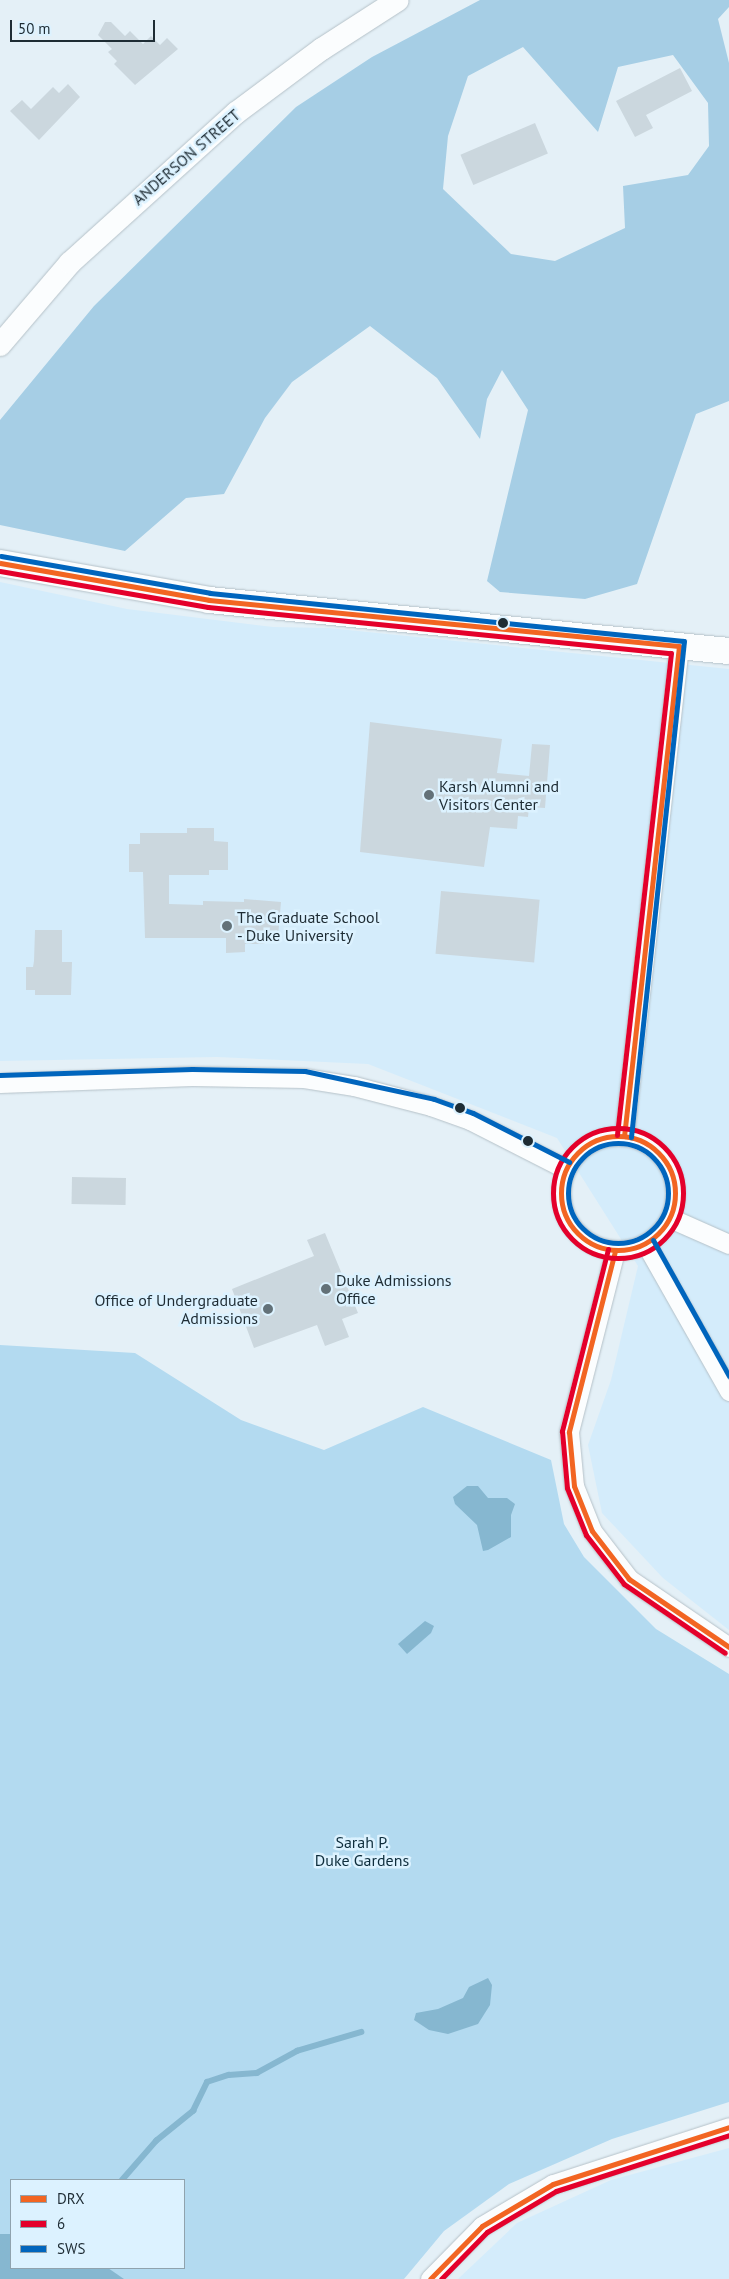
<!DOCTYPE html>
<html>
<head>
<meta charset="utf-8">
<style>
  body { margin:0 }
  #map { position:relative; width:729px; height:2279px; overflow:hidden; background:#e4f0f7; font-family:"PT Sans",sans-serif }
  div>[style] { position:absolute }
  .built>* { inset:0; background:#d4ecfb }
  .green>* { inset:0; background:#b3daf0 }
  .forest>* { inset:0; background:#a6cee5 }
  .water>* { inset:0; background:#86b7d0 }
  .stream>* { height:5.5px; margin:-2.75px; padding:0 2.75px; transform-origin:2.75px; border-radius:2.75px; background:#86b7d0 }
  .building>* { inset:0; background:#cbd7de; transform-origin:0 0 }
  .roads { filter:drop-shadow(0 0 1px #b5c1c8) drop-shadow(0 0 1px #b5c1c8) }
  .minor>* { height:19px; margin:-9.5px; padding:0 9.5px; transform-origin:9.5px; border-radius:9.5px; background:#fbfdfe }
  .minor>.ring { margin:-9.5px; padding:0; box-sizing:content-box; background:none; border:19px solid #fbfdfe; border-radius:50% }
  .tertiary>* { height:22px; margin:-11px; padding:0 11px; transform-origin:11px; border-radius:11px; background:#fbfdfe }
  .secondary>* { height:26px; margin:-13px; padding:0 13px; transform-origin:13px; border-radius:13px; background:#fbfdfe }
  .bus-1>* { height:5px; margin:-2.5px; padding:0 2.5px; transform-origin:2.5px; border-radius:2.5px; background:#f26522 }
  .bus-1>.ring { margin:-2.5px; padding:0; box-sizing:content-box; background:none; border:5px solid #f26522; border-radius:50% }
  .bus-2>* { height:5px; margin:-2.5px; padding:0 2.5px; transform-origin:2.5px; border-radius:2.5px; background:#e4002b }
  .bus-2>.ring { margin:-2.5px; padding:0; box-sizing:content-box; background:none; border:5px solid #e4002b; border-radius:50% }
  .bus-3>* { height:5px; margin:-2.5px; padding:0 2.5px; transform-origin:2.5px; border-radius:2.5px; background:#0065bd }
  .bus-3>.ring { margin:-2.5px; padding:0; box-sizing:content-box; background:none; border:5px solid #0065bd; border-radius:50% }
  .dots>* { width:14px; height:14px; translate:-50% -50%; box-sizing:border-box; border:2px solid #dcf2ff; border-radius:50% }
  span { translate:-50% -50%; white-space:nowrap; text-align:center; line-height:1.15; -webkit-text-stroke:5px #dcf2ff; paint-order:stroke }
  .street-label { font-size:16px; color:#1e2c34 }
  .poi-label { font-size:16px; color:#1e2c34 }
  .left { translate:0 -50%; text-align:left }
  .right { translate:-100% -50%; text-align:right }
  .park-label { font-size:16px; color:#0e2d3c }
  .legend { position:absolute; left:10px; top:2179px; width:175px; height:90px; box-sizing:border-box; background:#dcf2ff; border:1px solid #90a3ae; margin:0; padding:6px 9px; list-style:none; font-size:15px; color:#1e2c34 }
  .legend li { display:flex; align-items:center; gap:10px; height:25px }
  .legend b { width:25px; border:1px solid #90a3ae }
  .scale { position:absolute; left:10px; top:20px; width:145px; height:22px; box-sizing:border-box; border:2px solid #1e2c34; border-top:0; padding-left:6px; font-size:15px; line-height:18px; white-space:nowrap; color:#1e2c34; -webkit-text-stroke:4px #dcf2ff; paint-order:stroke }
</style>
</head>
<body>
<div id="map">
  <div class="built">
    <i style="clip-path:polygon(0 582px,127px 609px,273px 627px,328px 628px,729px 669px,729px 1630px,663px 1578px,602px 1513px,588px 1445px,611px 1380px,638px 1266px,557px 1138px,368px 1064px,217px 1057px,0 1061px)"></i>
    <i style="clip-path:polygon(729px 2148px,729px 2279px,458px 2279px,517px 2223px,611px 2180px)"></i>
  </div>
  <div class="green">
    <i style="clip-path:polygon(evenodd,0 1345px,135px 1353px,241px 1420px,324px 1450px,423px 1407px,551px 1460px,564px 1524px,584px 1557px,656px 1629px,729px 1674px,729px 2102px,612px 2139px,509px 2184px,444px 2231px,404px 2279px,0 2279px,0 1345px,11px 2180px,184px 2180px,184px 2268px,11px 2268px,11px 2180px)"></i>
  </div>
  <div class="forest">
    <i style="clip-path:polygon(evenodd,480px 0,729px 0,729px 7px,718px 19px,729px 63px,729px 401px,696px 414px,637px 584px,585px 599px,500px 592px,487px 581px,528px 410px,502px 370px,487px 399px,480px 439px,437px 378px,370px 326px,292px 382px,265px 418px,224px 494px,186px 498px,125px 551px,0 525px,0 420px,94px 306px,296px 107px,372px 57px,480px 0,523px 47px,598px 132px,618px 67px,673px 55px,708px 103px,709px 146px,688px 175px,623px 186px,625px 228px,555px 261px,511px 254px,443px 189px,448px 136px,468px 76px,523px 47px)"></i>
  </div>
  <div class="water">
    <i style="clip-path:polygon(467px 1486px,478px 1486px,488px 1498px,507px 1498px,515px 1504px,511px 1515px,511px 1537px,488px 1550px,483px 1551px,477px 1525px,455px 1504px,453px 1497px)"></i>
    <i style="clip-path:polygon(425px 1621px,434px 1626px,431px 1633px,407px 1654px,398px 1644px)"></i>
    <i style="clip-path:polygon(488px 1978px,492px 1985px,490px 2005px,478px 2024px,448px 2034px,429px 2030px,414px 2020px,416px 2013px,438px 2009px,463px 1998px,469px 1987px)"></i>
    <i style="clip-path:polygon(0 2234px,11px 2234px,11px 2268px,108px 2268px,124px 2279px,0 2279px)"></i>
  </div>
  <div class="stream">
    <i style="left:122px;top:2180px;width:52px;rotate:-48.9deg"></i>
    <i style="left:156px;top:2141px;width:48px;rotate:-39deg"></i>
    <i style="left:193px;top:2111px;width:32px;rotate:-64deg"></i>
    <i style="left:207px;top:2082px;width:23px;rotate:-18deg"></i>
    <i style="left:229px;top:2075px;width:28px;rotate:-4deg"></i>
    <i style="left:257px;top:2073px;width:46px;rotate:-28.8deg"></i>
    <i style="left:297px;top:2051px;width:67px;rotate:-16.5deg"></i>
  </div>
  <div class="building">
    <i style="clip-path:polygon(105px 22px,111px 22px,125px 36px,130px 31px,143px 44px,151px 36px,160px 45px,167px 38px,178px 49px,135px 85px,114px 64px,117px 61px,108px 52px,112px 49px,98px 35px)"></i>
    <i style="clip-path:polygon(680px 68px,692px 91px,646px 115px,653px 128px,635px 137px,616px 101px)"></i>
    <i style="clip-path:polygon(68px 84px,80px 97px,39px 140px,10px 111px,22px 100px,31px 109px,53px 87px,59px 93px)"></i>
    <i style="left:535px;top:123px;width:33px;height:81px;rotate:67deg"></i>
    <i style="clip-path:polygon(370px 722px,502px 739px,497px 773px,529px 776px,532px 744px,550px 745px,545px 808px,529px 807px,528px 817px,518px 816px,517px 829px,490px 827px,484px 867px,360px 852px)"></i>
    <i style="clip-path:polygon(187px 828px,214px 828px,214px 841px,228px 842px,228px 870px,209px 870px,209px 875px,169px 875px,169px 904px,203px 905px,203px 901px,244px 902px,244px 899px,281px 902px,278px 937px,266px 937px,265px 944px,245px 944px,245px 952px,226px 953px,226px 938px,145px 938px,143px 872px,129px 872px,129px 844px,140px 844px,140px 833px,187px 833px)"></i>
    <i style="left:441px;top:891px;width:99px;height:63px;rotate:5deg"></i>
    <i style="clip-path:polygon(35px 930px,62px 930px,62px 962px,72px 962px,71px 995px,35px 995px,35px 990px,26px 990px,26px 967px,33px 967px,34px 961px)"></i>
    <i style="left:72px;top:1177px;width:54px;height:27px;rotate:1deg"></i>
    <i style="clip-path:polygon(325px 1233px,358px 1313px,342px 1319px,349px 1337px,325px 1346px,317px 1325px,254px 1348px,232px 1289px,314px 1256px,307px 1240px)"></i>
  </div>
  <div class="roads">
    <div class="minor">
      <i style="left:0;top:1083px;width:192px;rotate:-2.1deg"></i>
      <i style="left:192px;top:1076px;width:112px;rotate:1deg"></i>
      <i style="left:304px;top:1078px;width:51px;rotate:9.1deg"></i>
      <i style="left:354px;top:1086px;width:80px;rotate:14.6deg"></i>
      <i style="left:431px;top:1106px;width:41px;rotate:19.7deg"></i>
      <i style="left:470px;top:1120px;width:108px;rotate:27deg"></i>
      <i class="ring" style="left:561px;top:1136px;width:95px;height:95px"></i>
      <i style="left:624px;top:1136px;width:493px;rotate:-83.6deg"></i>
      <i style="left:670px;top:1218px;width:64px;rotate:23.8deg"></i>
      <i style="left:646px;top:1244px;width:169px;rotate:60.5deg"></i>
      <i style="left:615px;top:1251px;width:187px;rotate:104.3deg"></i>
      <i style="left:569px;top:1432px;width:54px;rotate:84.7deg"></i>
      <i style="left:574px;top:1486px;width:48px;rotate:68.2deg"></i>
      <i style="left:592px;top:1531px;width:61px;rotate:52.4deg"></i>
      <i style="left:629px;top:1579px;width:121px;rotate:34.2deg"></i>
      <i style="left:430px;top:2279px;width:74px;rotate:-45.5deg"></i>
      <i style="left:482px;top:2226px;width:82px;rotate:-30.6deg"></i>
      <i style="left:553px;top:2184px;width:185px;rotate:-17.9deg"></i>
    </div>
    <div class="tertiary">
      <i style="left:0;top:345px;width:108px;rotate:-49.5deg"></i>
      <i style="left:70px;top:263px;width:224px;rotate:-42.1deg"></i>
      <i style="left:236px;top:113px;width:107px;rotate:-36.7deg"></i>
      <i style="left:322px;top:49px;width:90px;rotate:-32.8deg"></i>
    </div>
    <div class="secondary">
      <i style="left:0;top:563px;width:212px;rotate:10deg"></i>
      <i style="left:209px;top:600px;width:522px;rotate:5.6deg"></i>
    </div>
  </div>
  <div class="bus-1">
    <i style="left:0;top:563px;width:212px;rotate:10deg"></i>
    <i style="left:209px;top:600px;width:472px;rotate:5.6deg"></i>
    <i style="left:679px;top:646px;width:493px;rotate:96.4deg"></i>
    <i class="ring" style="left:561px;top:1136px;width:109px;height:109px"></i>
    <i style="left:615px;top:1251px;width:187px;rotate:104.3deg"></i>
    <i style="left:569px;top:1432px;width:54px;rotate:84.7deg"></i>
    <i style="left:574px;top:1486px;width:48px;rotate:68.2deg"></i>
    <i style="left:592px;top:1531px;width:61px;rotate:52.4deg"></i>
    <i style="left:629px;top:1579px;width:121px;rotate:34.2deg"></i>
    <i style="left:430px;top:2279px;width:74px;rotate:-45.5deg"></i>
    <i style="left:482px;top:2226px;width:82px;rotate:-30.6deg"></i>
    <i style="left:553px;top:2184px;width:185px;rotate:-17.9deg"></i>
  </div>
  <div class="bus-2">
    <i style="left:0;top:571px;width:211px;rotate:9.8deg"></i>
    <i style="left:208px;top:607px;width:465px;rotate:5.7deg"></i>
    <i style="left:671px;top:653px;width:485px;rotate:96.4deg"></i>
    <i class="ring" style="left:553px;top:1128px;width:125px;height:125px"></i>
    <i style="left:608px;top:1249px;width:188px;rotate:104.2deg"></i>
    <i style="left:562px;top:1431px;width:57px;rotate:85deg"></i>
    <i style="left:567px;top:1488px;width:51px;rotate:68deg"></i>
    <i style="left:586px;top:1535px;width:62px;rotate:52.2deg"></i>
    <i style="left:624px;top:1584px;width:122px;rotate:34.3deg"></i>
    <i style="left:441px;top:2279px;width:66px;rotate:-45.6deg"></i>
    <i style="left:487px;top:2232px;width:80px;rotate:-30.7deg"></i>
    <i style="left:556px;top:2191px;width:182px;rotate:-17.9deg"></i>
  </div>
  <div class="bus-3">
    <i style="left:1px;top:556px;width:212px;rotate:10deg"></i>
    <i style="left:210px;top:593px;width:476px;rotate:5.8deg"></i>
    <i style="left:684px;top:641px;width:499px;rotate:96.1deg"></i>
    <i style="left:0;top:1075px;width:192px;rotate:-1.8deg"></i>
    <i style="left:192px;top:1069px;width:113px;rotate:1deg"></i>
    <i style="left:305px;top:1071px;width:132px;rotate:12.2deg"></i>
    <i style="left:434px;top:1099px;width:41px;rotate:19.7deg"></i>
    <i style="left:473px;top:1113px;width:108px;rotate:27deg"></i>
    <i class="ring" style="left:568px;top:1143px;width:95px;height:95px"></i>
    <i style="left:653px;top:1240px;width:156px;rotate:60.8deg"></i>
  </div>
  <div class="dots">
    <i style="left:503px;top:623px;background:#1e2c34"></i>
    <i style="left:429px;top:795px;background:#637178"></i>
    <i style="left:227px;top:926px;background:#637178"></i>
    <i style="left:460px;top:1108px;background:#1e2c34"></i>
    <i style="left:528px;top:1141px;background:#1e2c34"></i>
    <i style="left:326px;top:1289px;background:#637178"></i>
    <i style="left:268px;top:1309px;background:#637178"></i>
  </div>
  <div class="street-label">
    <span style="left:186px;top:157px;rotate:-41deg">ANDERSON STREET</span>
  </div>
  <div class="poi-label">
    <span class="left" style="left:439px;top:795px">Karsh Alumni and<br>Visitors Center</span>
    <span class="left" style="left:237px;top:926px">The Graduate School<br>- Duke University</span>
    <span class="left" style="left:336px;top:1289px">Duke Admissions<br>Office</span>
    <span class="right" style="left:258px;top:1309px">Office of Undergraduate<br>Admissions</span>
  </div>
  <div class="park-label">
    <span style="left:362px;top:1851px">Sarah P.<br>Duke Gardens</span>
  </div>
  <ul class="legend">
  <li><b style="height:6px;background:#f26522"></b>DRX</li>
  <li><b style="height:6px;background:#e4002b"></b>6</li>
  <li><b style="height:6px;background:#0065bd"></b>SWS</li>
  </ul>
  <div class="scale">50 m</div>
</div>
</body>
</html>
